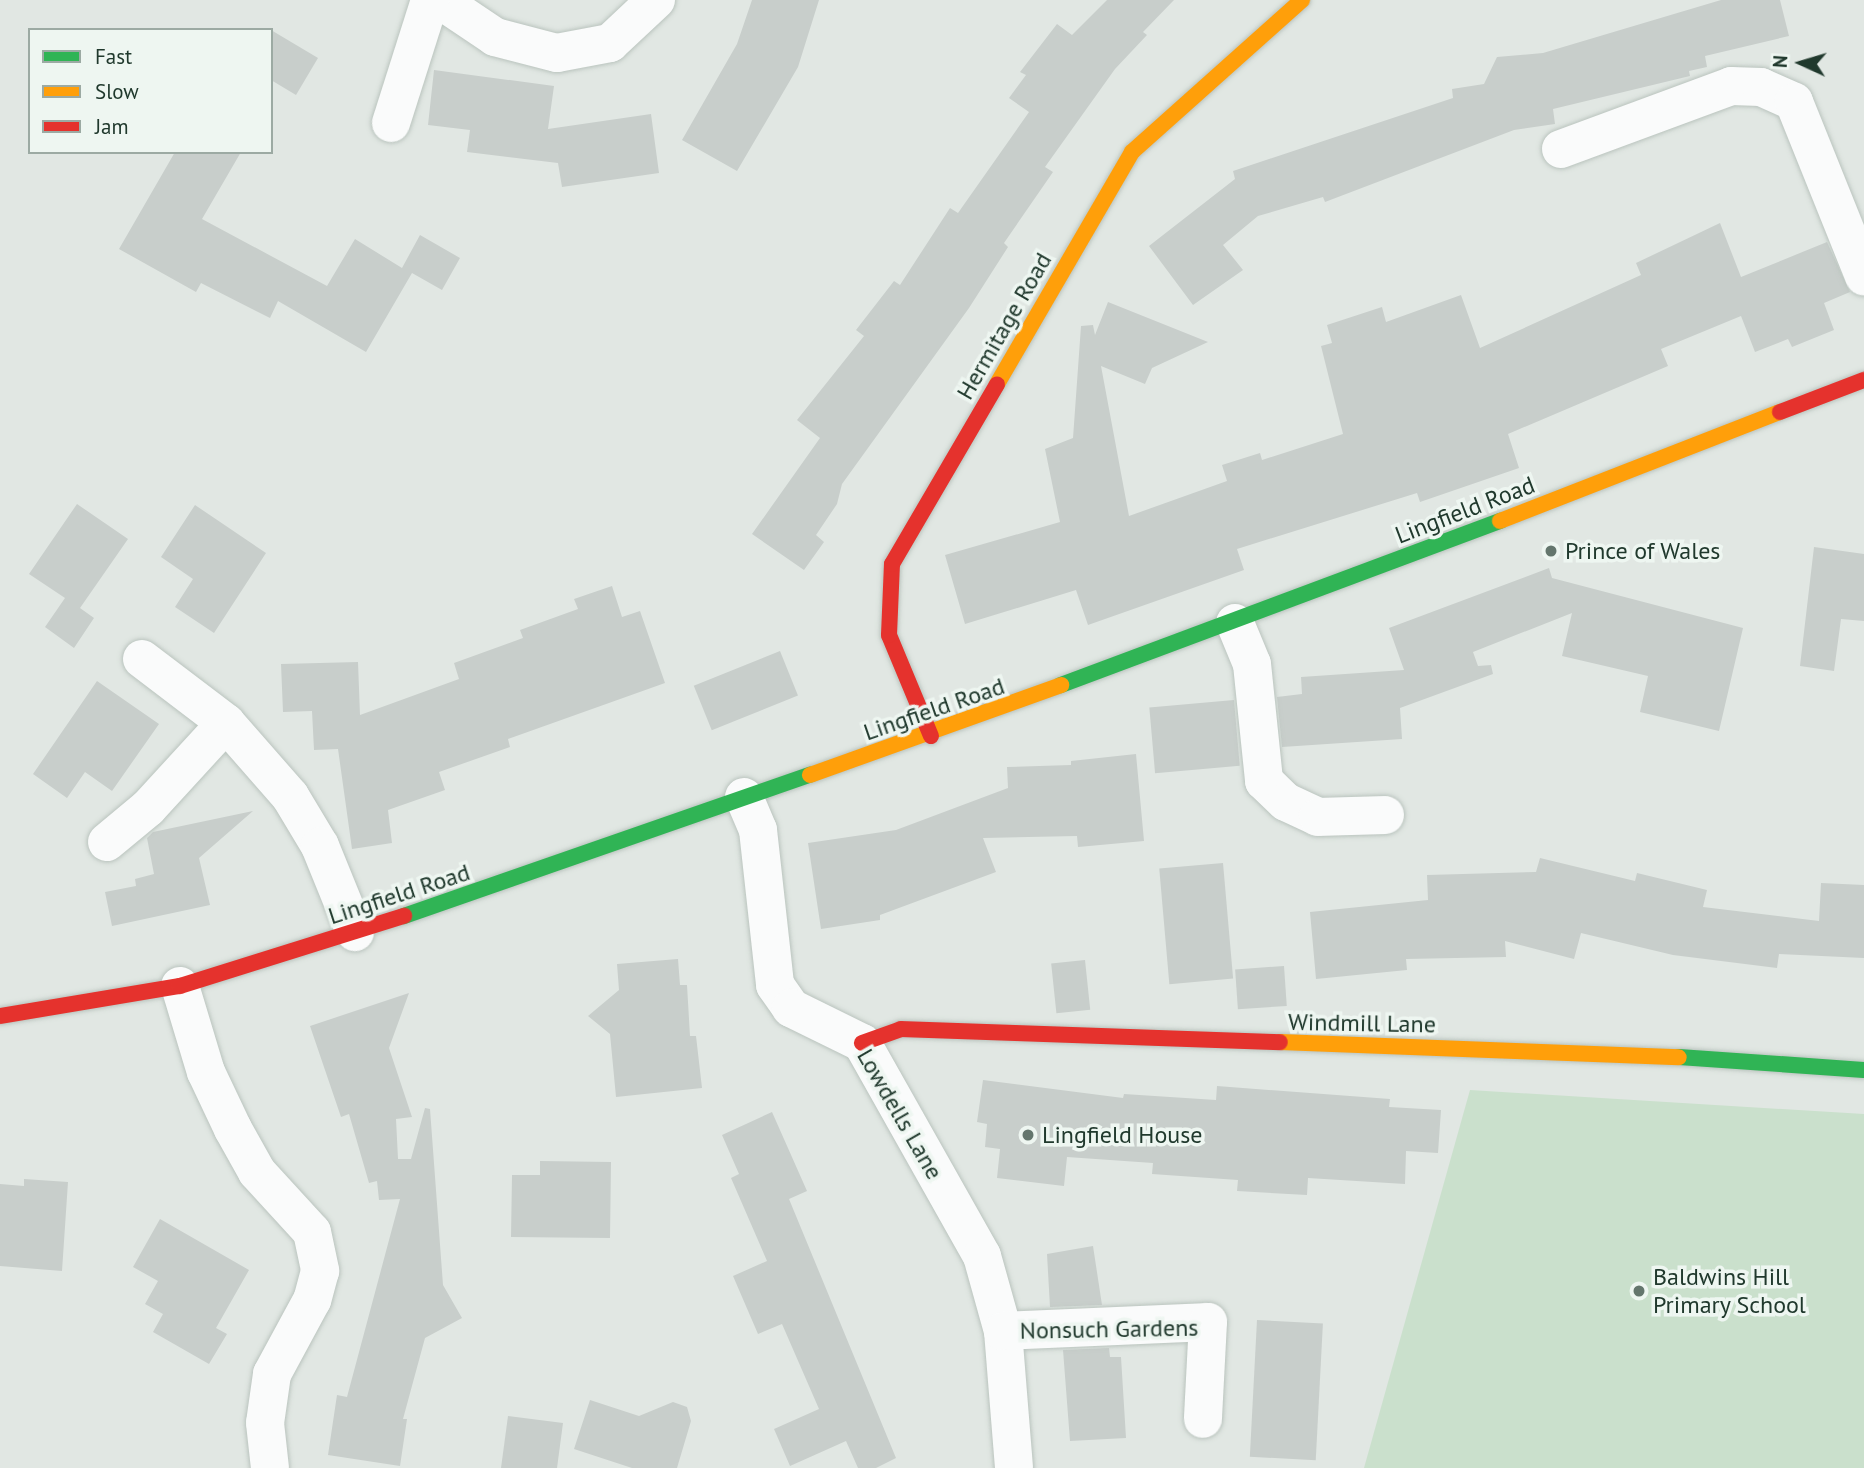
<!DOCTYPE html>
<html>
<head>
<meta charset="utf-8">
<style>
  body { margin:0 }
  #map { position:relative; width:1864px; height:1468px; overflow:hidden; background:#e1e7e3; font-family:"PT Sans",sans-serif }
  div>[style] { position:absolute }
  .green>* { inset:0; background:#cae0cc }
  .building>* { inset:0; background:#c8cecb; transform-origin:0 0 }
  .roads { filter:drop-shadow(0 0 2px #bac4be) drop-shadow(0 0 2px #bac4be) }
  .street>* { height:38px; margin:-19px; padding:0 19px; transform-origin:19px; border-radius:19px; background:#fafbfb }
  .fast>* { height:16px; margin:-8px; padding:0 8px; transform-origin:8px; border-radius:8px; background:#30b455 }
  .slow>* { height:16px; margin:-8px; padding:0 8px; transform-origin:8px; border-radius:8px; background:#ff9f0a }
  .jam>* { height:16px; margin:-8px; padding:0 8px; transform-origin:8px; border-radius:8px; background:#e5322d }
  .dots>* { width:19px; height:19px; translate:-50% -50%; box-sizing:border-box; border:4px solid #eef6f1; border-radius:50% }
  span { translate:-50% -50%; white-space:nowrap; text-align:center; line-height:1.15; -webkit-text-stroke:7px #eef6f1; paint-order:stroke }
  .street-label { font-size:24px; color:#20392d }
  .poi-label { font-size:24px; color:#20392d }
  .left { translate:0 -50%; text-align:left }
  .legend { position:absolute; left:28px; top:28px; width:245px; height:126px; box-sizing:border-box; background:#eef6f1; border:2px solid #9caaa3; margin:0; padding:9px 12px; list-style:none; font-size:21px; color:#20392d }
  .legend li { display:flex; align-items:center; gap:14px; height:35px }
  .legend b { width:35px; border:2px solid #9caaa3 }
  .north { position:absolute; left:1766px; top:28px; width:70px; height:70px; -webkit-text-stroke:5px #eef6f1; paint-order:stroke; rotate:274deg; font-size:19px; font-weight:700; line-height:28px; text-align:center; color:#20392d }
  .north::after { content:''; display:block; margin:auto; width:24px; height:32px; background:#20392d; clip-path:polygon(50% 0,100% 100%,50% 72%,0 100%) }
</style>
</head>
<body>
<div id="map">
  <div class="green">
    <i style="clip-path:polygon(1470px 1090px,1864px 1114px,1864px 1468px,1364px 1468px)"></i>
  </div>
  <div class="building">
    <i style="clip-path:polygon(752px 0,819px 0,798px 67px,737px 171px,682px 140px,737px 44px)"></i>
    <i style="clip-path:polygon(1107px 0,1174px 0,1143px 32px,1147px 35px,1115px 69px,1045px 167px,1053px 172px,1004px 243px,1008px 247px,969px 308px,842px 484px,837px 504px,816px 535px,824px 542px,804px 570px,752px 534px,820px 438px,797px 420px,864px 336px,856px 330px,894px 281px,900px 285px,950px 208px,958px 213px,1029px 112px,1009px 98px,1026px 75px,1020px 72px,1057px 24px,1072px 35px)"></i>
    <i style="clip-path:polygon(1721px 0,1780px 0,1789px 36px,1705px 56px,1707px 67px,1689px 71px,1690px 76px,1553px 109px,1555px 124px,1514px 130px,1325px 202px,1323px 197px,1258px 216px,1223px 245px,1243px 270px,1193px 305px,1149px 246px,1235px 179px,1233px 171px,1453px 98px,1452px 89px,1484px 84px,1497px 57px,1543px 53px)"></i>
    <i style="clip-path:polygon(271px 30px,318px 58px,296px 95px,271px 80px)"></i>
    <i style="clip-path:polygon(434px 70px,554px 86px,548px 129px,651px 114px,659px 173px,562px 187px,558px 163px,467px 152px,470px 130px,428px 125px)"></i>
    <i style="clip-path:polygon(175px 152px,241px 152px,202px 219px,327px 286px,355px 239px,402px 268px,420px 235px,460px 258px,442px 290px,412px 273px,366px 352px,278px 301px,270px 318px,201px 283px,196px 292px,119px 249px)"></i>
    <i style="clip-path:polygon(1720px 223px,1741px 277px,1827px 242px,1850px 292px,1824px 303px,1834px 330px,1792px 347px,1788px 339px,1755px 352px,1741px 316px,1661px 349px,1668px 366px,1508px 434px,1519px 468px,1420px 502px,1417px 493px,1237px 549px,1244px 570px,1088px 625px,1076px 590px,965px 624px,945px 555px,1060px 522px,1045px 449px,1073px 438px,1081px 326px,1093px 325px,1095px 335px,1108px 302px,1208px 342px,1152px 368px,1145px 384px,1101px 366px,1129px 516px,1227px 481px,1222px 465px,1260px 453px,1262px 460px,1343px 434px,1321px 346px,1332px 343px,1327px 325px,1382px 307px,1386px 322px,1461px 295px,1480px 348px,1641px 275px,1636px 263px)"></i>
    <i style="clip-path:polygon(77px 504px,128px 539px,80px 608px,94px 618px,74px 648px,45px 627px,65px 598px,29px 574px)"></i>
    <i style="clip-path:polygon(195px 505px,266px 553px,214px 633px,175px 607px,193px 579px,161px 557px)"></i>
    <i style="clip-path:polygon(1814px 547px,1864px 554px,1864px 621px,1841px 619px,1834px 671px,1800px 666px)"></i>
    <i style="clip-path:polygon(1549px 568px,1552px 578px,1743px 628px,1719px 731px,1640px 712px,1648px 676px,1562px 656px,1572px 613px,1473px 652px,1478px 666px,1491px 665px,1493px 674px,1400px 708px,1402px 739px,1282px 747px,1277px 697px,1302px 694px,1301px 677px,1404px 670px,1389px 628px)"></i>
    <i style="clip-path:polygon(612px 586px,622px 617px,640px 611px,665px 683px,508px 739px,510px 747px,439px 772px,445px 790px,388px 810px,392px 843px,352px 849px,338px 749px,314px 750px,312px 711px,283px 712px,281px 664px,358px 662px,360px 715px,459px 679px,454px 663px,523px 638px,520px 630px,578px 609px,574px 599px)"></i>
    <i style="left:780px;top:651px;width:48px;height:93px;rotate:68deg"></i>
    <i style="clip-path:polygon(97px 681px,159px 724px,112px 791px,85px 772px,67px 798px,33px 774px)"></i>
    <i style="left:1234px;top:700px;width:66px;height:85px;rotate:85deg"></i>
    <i style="clip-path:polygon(1136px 754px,1144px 841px,1078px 847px,1077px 836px,983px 838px,996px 872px,880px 915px,880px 920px,821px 929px,808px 843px,896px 830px,1008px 788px,1007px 767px,1071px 765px,1071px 761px)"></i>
    <i style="clip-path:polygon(253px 811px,199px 858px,210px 905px,112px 926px,105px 892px,136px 886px,135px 879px,154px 874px,147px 838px,153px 832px)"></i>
    <i style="clip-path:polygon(1540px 858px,1635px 881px,1637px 873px,1707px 890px,1703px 907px,1819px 921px,1821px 883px,1864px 885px,1864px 958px,1779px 954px,1777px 968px,1673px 955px,1581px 933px,1574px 959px,1505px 941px,1506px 957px,1406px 959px,1407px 970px,1316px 979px,1310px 912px,1428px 900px,1427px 875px,1536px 872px)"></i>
    <i style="left:1223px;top:863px;width:116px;height:64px;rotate:85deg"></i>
    <i style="clip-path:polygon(678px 959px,680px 985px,687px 985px,690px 1036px,696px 1036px,702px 1088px,616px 1097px,610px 1034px,588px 1016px,619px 990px,617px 964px)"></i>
    <i style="left:1085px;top:960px;width:50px;height:34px;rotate:84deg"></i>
    <i style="left:1284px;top:966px;width:40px;height:49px;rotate:86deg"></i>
    <i style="clip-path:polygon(409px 993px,389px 1048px,412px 1117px,396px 1119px,398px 1159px,411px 1159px,425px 1108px,430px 1109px,443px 1285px,462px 1318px,425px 1338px,403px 1419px,407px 1419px,400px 1466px,328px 1455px,337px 1395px,347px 1397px,400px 1199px,379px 1200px,377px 1181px,369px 1183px,349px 1114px,341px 1117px,310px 1026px)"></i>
    <i style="clip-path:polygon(983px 1080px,1123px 1098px,1124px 1094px,1216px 1100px,1217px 1086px,1390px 1099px,1389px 1107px,1441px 1110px,1438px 1153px,1406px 1151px,1405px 1184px,1308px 1178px,1307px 1195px,1237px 1191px,1238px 1180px,1152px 1174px,1153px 1163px,1067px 1157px,1064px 1186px,997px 1178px,1000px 1149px,985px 1147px,987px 1124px,977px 1122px)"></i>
    <i style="clip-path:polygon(772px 1112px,807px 1191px,789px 1199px,896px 1458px,876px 1468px,858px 1468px,846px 1441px,790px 1466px,774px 1429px,819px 1409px,782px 1324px,758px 1334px,733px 1276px,767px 1261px,731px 1178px,739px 1174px,722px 1135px)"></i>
    <i style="clip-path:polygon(540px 1161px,611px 1162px,610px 1238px,511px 1237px,512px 1175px,540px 1175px)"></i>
    <i style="clip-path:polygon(24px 1179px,68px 1182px,62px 1271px,0 1266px,0 1184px,24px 1186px)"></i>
    <i style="clip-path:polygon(160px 1219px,249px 1270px,216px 1328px,227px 1334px,209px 1364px,153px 1332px,163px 1314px,145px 1304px,158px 1281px,133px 1267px)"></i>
    <i style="clip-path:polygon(1093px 1246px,1102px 1305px,1050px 1307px,1047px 1254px)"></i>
    <i style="left:1257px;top:1320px;width:66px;height:137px;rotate:3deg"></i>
    <i style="clip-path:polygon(1109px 1348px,1110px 1357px,1121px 1357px,1126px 1438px,1070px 1441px,1063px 1350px)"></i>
    <i style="clip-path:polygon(590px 1400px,639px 1416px,673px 1402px,687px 1407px,691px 1421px,677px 1468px,632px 1468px,574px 1449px)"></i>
    <i style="clip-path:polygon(508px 1416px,563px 1423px,557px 1468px,501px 1468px)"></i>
  </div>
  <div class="roads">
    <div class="street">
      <i style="left:440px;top:0;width:66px;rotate:33.9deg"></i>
      <i style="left:495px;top:37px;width:64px;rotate:14.5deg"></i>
      <i style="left:557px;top:53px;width:54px;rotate:-10.7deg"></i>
      <i style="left:610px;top:43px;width:63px;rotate:-43.1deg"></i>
      <i style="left:391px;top:123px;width:129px;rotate:-72.4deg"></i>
      <i style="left:1561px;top:149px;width:181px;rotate:-20.3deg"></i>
      <i style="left:1731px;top:86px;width:30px;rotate:2deg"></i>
      <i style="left:1761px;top:87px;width:36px;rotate:24deg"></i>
      <i style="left:1794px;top:102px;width:188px;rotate:68.1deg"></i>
      <i style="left:1235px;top:623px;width:44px;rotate:67.5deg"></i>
      <i style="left:1252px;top:664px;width:118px;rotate:84.1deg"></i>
      <i style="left:1264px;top:781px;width:30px;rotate:44deg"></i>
      <i style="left:1286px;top:802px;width:35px;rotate:25deg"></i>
      <i style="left:1318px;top:817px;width:67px;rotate:-1.7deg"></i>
      <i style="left:142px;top:659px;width:106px;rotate:37.3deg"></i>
      <i style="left:226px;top:723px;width:97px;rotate:48.8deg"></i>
      <i style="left:290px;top:796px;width:58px;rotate:59deg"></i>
      <i style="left:320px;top:846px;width:93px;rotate:67.9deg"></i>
      <i style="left:744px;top:797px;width:36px;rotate:67deg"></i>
      <i style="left:758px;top:830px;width:156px;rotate:83.7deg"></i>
      <i style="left:775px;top:985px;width:28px;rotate:55deg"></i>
      <i style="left:791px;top:1008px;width:79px;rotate:26.2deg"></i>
      <i style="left:862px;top:1043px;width:244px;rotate:60.6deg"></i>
      <i style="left:982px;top:1256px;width:78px;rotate:74.4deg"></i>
      <i style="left:1003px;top:1331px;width:137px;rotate:85.4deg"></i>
      <i style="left:107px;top:842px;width:53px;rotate:-39.7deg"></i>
      <i style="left:148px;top:808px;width:115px;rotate:-47.5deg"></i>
      <i style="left:180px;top:986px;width:90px;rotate:73.2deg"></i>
      <i style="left:206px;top:1072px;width:63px;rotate:64.7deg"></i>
      <i style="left:233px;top:1129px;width:49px;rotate:60.8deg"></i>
      <i style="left:257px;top:1172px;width:81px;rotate:47.5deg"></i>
      <i style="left:312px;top:1232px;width:40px;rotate:78deg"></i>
      <i style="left:320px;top:1271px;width:30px;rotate:105deg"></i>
      <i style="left:312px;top:1300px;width:84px;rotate:118.4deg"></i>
      <i style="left:272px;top:1374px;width:49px;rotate:98.1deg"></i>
      <i style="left:265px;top:1423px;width:45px;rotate:83.7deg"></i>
      <i style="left:1003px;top:1331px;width:205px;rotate:-2.5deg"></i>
      <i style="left:1208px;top:1322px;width:97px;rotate:93deg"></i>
    </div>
    <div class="fast">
      <i style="left:1061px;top:685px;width:469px;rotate:-20.5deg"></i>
      <i style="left:404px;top:916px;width:430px;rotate:-19.2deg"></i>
      <i style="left:1679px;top:1057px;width:185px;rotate:4deg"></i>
    </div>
    <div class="slow">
      <i style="left:997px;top:384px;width:268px;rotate:-59.8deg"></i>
      <i style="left:1132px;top:152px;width:228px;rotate:-41.8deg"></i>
      <i style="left:1500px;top:521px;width:300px;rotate:-21.3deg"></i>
      <i style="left:810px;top:775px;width:267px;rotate:-19.7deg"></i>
      <i style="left:1280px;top:1042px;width:399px;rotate:2.2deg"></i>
    </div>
    <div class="jam">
      <i style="left:1780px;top:412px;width:90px;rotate:-20.9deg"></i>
      <i style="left:931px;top:736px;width:109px;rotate:-112.6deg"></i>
      <i style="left:889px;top:635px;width:71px;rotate:-87.6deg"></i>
      <i style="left:892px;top:564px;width:208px;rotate:-59.7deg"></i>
      <i style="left:0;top:1016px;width:182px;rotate:-9.5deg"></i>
      <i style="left:180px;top:986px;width:235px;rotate:-17.4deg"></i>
      <i style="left:862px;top:1043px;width:41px;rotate:-19.7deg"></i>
      <i style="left:901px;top:1029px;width:379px;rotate:2deg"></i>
    </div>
  </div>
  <div class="dots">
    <i style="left:1551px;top:551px;background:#64766d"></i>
    <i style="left:1028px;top:1135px;background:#64766d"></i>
    <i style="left:1639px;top:1291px;background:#64766d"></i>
  </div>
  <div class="street-label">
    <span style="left:1004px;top:326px;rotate:-60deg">Hermitage Road</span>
    <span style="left:1465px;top:510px;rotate:-21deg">Lingfield Road</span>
    <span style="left:934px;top:709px;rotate:-19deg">Lingfield Road</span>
    <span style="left:399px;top:894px;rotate:-18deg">Lingfield Road</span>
    <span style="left:1362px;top:1023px;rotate:1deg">Windmill Lane</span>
    <span style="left:900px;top:1114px;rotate:60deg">Lowdells Lane</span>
    <span style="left:1109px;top:1329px;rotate:-1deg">Nonsuch Gardens</span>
  </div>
  <div class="poi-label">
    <span class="left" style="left:1565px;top:551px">Prince of Wales</span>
    <span class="left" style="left:1042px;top:1135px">Lingfield House</span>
    <span class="left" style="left:1653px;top:1291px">Baldwins Hill<br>Primary School</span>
  </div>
  <ul class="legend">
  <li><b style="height:9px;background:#30b455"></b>Fast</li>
  <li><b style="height:9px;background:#ff9f0a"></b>Slow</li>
  <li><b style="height:9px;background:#e5322d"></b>Jam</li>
  </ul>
  <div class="north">N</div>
</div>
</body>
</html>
